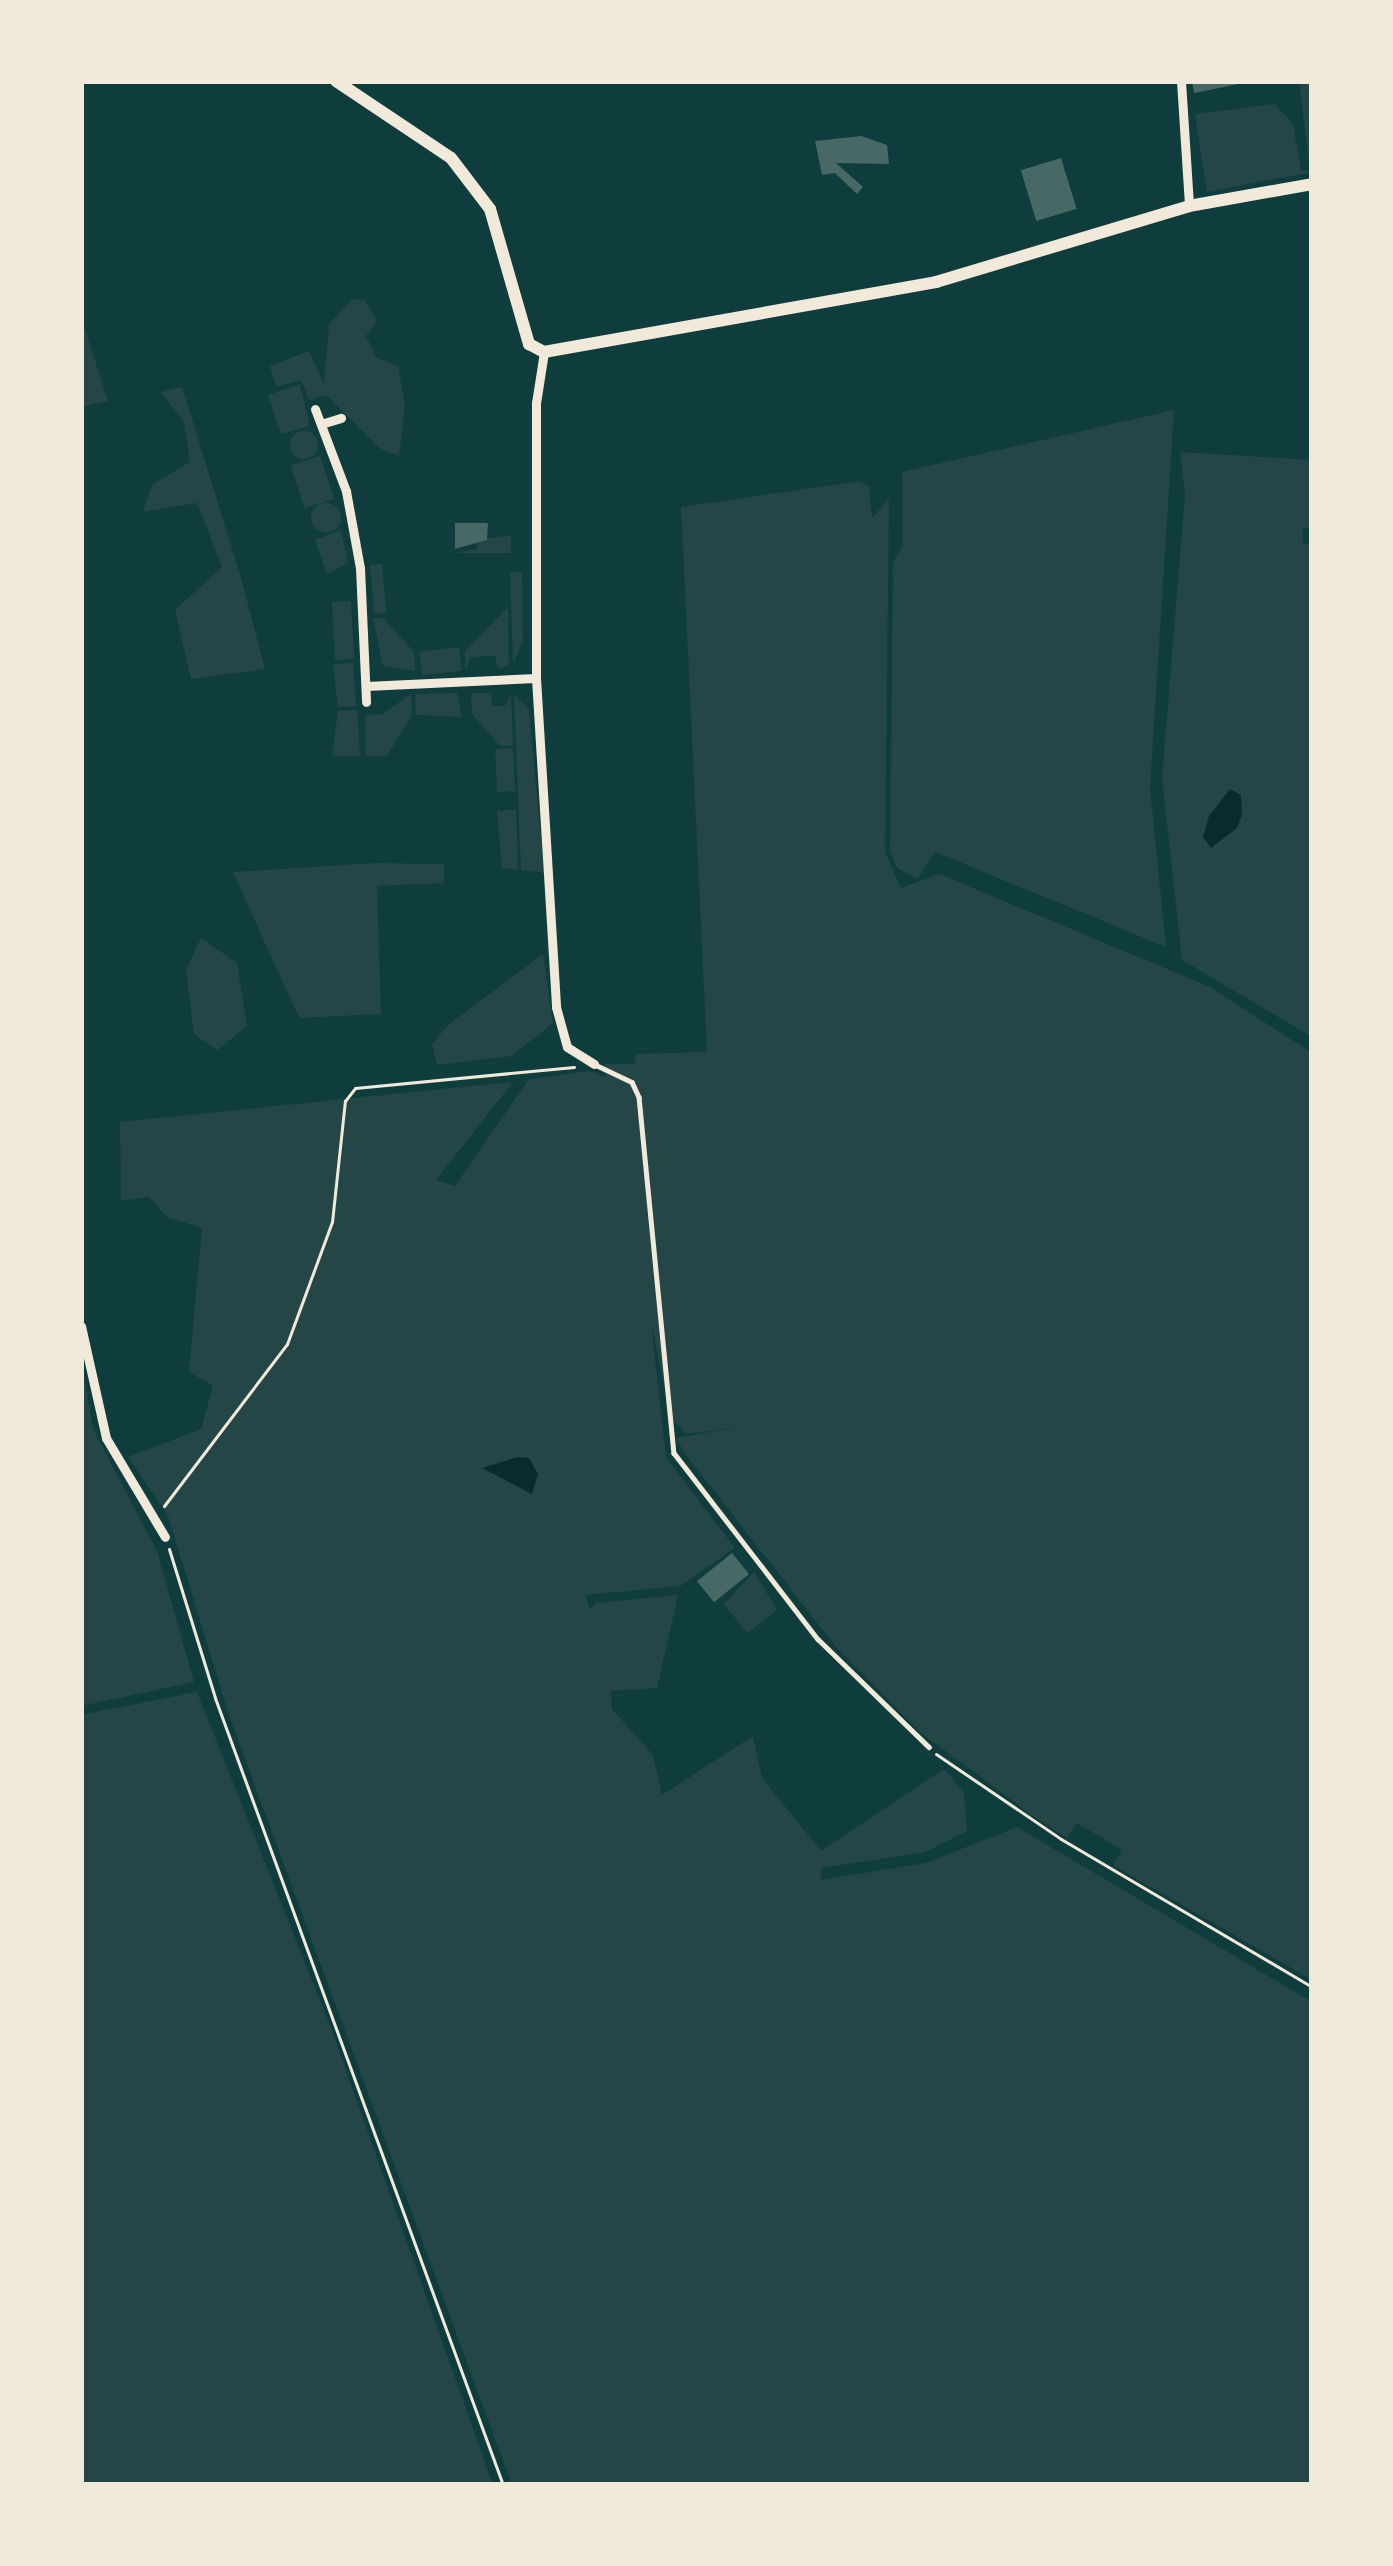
<!DOCTYPE html>
<html>
<head>
<meta charset="utf-8">
<style>
  body { margin:0 }
  #map { position:relative; width:1393px; height:2566px; overflow:hidden; background:#0f3d3e; font-family:"Source Sans 3",sans-serif }
  div>[style] { position:absolute }
  .green>* { inset:0; background:#244646; transform-origin:0 0 }
  .round { border-radius:50% }
  .water>* { inset:0; background:#0a2a2b }
  .building>* { inset:0; background:#486865; transform-origin:0 0 }
  .path>* { height:3px; margin:-1.5px; padding:0 1.5px; transform-origin:1.5px; border-radius:1.5px; background:#f1e9da }
  .service>* { height:4.5px; margin:-2.25px; padding:0 2.25px; transform-origin:2.25px; border-radius:2.25px; background:#f1e9da }
  .minor>* { height:9px; margin:-4.5px; padding:0 4.5px; transform-origin:4.5px; border-radius:4.5px; background:#f1e9da }
  .tertiary>* { height:12px; margin:-6px; padding:0 6px; transform-origin:6px; border-radius:6px; background:#f1e9da }
  span { translate:-50% -50%; white-space:nowrap; text-align:center; line-height:1.15; -webkit-text-stroke:9px #f1e9da; paint-order:stroke }
  .frame { position:absolute; inset:0; border:84px solid #f1e9da; pointer-events:none }
</style>
</head>
<body>
<div id="map">
  <div class="green">
    <i style="clip-path:polygon(1299px 81px,1312px 81px,1312px 172px,1207px 192px,1195px 114px,1275px 104px,1293px 124px,1301px 171px,1310px 170px)"></i>
    <i style="clip-path:polygon(353px 299px,365px 300px,377px 321px,366px 336px,377px 358px,398px 366px,405px 405px,399px 456px,379px 448px,326px 395px,309px 400px,301px 380px,276px 387px,270px 366px,309px 351px,324px 384px,329px 324px)"></i>
    <i style="clip-path:polygon(81px 317px,108px 401px,81px 407px)"></i>
    <i style="clip-path:polygon(300px 384px,310px 426px,281px 434px,268px 395px)"></i>
    <i style="clip-path:polygon(182px 387px,240px 574px,265px 669px,191px 679px,175px 610px,222px 567px,197px 503px,143px 512px,152px 485px,190px 462px,184px 422px,161px 392px)"></i>
    <i style="clip-path:polygon(1174px 410px,1150px 788px,1166px 947px,935px 852px,917px 879px,897px 868px,890px 851px,893px 562px,903px 546px,902px 472px)"></i>
    <i class="round" style="left:290px;top:431px;width:28px;height:28px"></i>
    <i style="clip-path:polygon(1180px 452px,1312px 460px,1312px 528px,1302px 527px,1303px 543px,1312px 545px,1312px 1037px,1182px 960px,1162px 778px,1185px 495px)"></i>
    <i style="left:320px;top:456px;width:45px;height:31px;rotate:72deg"></i>
    <i style="clip-path:polygon(860px 481px,869px 487px,872px 518px,889px 499px,885px 852px,901px 888px,939px 874px,1210px 987px,1312px 1053px,1312px 1980px,1113px 1865px,1122px 1850px,1077px 1823px,1067px 1838px,1036px 1818px,921px 1733px,836px 1647px,684px 1452px,676px 1438px,739px 1427px,686px 1434px,671px 1417px,651px 1323px,666px 1457px,735px 1548px,680px 1586px,585px 1595px,590px 1610px,596px 1603px,678px 1595px,657px 1688px,611px 1691px,612px 1709px,653px 1755px,662px 1795px,753px 1736px,762px 1778px,821px 1851px,944px 1769px,964px 1792px,967px 1831px,926px 1852px,821px 1868px,821px 1880px,926px 1863px,1017px 1827px,1312px 2002px,1312px 2485px,512px 2485px,229px 1715px,168px 1516px,128px 1457px,201px 1429px,213px 1386px,189px 1372px,202px 1228px,167px 1217px,149px 1197px,121px 1200px,120px 1122px,513px 1082px,436px 1180px,455px 1186px,529px 1079px,590px 1071px,606px 1077px,604px 1064px,635px 1064px,635px 1054px,707px 1052px,681px 507px)"></i>
    <i class="round" style="left:311px;top:503px;width:30px;height:30px"></i>
    <i style="clip-path:polygon(341px 530px,348px 563px,327px 574px,315px 540px)"></i>
    <i style="clip-path:polygon(511px 535px,511px 553px,456px 553px,477px 549px,477px 540px)"></i>
    <i style="left:382px;top:564px;width:49px;height:12px;rotate:85deg"></i>
    <i style="clip-path:polygon(510px 572px,522px 572px,523px 641px,513px 664px)"></i>
    <i style="left:351px;top:601px;width:58px;height:19px;rotate:87deg"></i>
    <i style="clip-path:polygon(508px 607px,509px 665px,498px 669px,495px 656px,471px 657px,465px 671px,465px 651px)"></i>
    <i style="clip-path:polygon(373px 618px,383px 618px,414px 652px,415px 671px,383px 666px)"></i>
    <i style="left:459px;top:647px;width:24px;height:40px;rotate:83deg"></i>
    <i style="clip-path:polygon(353px 662px,356px 706px,338px 707px,333px 665px)"></i>
    <i style="clip-path:polygon(457px 693px,462px 717px,416px 715px,415px 694px)"></i>
    <i style="clip-path:polygon(471px 693px,491px 693px,492px 706px,505px 706px,511px 694px,513px 746px,499px 745px,472px 714px)"></i>
    <i style="clip-path:polygon(411px 694px,412px 715px,387px 756px,366px 756px,365px 715px,383px 714px)"></i>
    <i style="clip-path:polygon(514px 695px,529px 709px,544px 872px,521px 870px)"></i>
    <i style="clip-path:polygon(357px 710px,360px 756px,332px 756px,338px 711px)"></i>
    <i style="left:513px;top:748px;width:43px;height:18px;rotate:87deg"></i>
    <i style="clip-path:polygon(516px 809px,518px 870px,502px 868px,497px 811px)"></i>
    <i style="clip-path:polygon(376px 863px,444px 864px,444px 883px,377px 886px,381px 1014px,299px 1018px,233px 872px)"></i>
    <i style="clip-path:polygon(201px 938px,237px 963px,247px 1026px,217px 1050px,194px 1034px,186px 970px)"></i>
    <i style="clip-path:polygon(543px 954px,553px 1023px,512px 1056px,437px 1065px,432px 1044px,448px 1025px)"></i>
    <i style="clip-path:polygon(81px 1357px,93px 1429px,157px 1551px,194px 1682px,81px 1706px)"></i>
    <i style="clip-path:polygon(754px 1572px,777px 1610px,747px 1633px,724px 1604px)"></i>
    <i style="clip-path:polygon(197px 1692px,331px 2028px,493px 2485px,81px 2485px,81px 1715px)"></i>
  </div>
  <div class="water">
    <i style="clip-path:polygon(1230px 789px,1241px 795px,1242px 814px,1237px 828px,1211px 848px,1203px 837px,1209px 816px)"></i>
    <i style="clip-path:polygon(518px 1457px,529px 1458px,538px 1474px,532px 1494px,482px 1468px)"></i>
  </div>
  <div class="building">
    <i style="clip-path:polygon(1192px 81px,1244px 81px,1244px 83px,1194px 93px)"></i>
    <i style="clip-path:polygon(861px 136px,887px 145px,889px 164px,836px 163px,863px 187px,857px 194px,835px 173px,822px 175px,815px 141px)"></i>
    <i style="left:1061px;top:158px;width:53px;height:42px;rotate:73deg"></i>
    <i style="clip-path:polygon(455px 523px,488px 523px,487px 540px,455px 549px)"></i>
    <i style="left:732px;top:1553px;width:27px;height:45px;rotate:51deg"></i>
  </div>
  <div class="path">
    <i style="left:164px;top:1506px;width:203px;rotate:-52.8deg"></i>
    <i style="left:287px;top:1344px;width:130px;rotate:-69.8deg"></i>
    <i style="left:332px;top:1222px;width:122px;rotate:-83.9deg"></i>
    <i style="left:345px;top:1101px;width:16px;rotate:-52deg"></i>
    <i style="left:355px;top:1088px;width:220px;rotate:-5.5deg"></i>
    <i style="left:169px;top:1549px;width:156px;rotate:72.8deg"></i>
    <i style="left:215px;top:1698px;width:838px;rotate:69.9deg"></i>
    <i style="left:936px;top:1754px;width:151px;rotate:34.2deg"></i>
    <i style="left:1061px;top:1839px;width:291px;rotate:30.5deg"></i>
  </div>
  <div class="service">
    <i style="left:594px;top:1064px;width:42px;rotate:25.3deg"></i>
    <i style="left:632px;top:1082px;width:17px;rotate:65deg"></i>
    <i style="left:639px;top:1097px;width:358px;rotate:84.4deg"></i>
    <i style="left:674px;top:1453px;width:235px;rotate:52.3deg"></i>
    <i style="left:818px;top:1639px;width:155px;rotate:44.2deg"></i>
  </div>
  <div class="minor">
    <i style="left:1181px;top:81px;width:125px;rotate:86.3deg"></i>
    <i style="left:544px;top:352px;width:52px;rotate:98.9deg"></i>
    <i style="left:536px;top:403px;width:275px;rotate:90deg"></i>
    <i style="left:536px;top:678px;width:330px;rotate:86.5deg"></i>
    <i style="left:556px;top:1007px;width:41px;rotate:74.6deg"></i>
    <i style="left:567px;top:1047px;width:32px;rotate:32deg"></i>
    <i style="left:315px;top:409px;width:88px;rotate:69.3deg"></i>
    <i style="left:346px;top:491px;width:78px;rotate:79.7deg"></i>
    <i style="left:360px;top:568px;width:134px;rotate:87.4deg"></i>
    <i style="left:321px;top:424px;width:21px;rotate:-17deg"></i>
    <i style="left:366px;top:686px;width:170px;rotate:-2.7deg"></i>
    <i style="left:81px;top:1326px;width:115px;rotate:77.4deg"></i>
    <i style="left:106px;top:1438px;width:115px;rotate:59.2deg"></i>
  </div>
  <div class="tertiary">
    <i style="left:336px;top:81px;width:138px;rotate:33.8deg"></i>
    <i style="left:451px;top:158px;width:64px;rotate:52.6deg"></i>
    <i style="left:490px;top:209px;width:141px;rotate:73.9deg"></i>
    <i style="left:529px;top:344px;width:17px;rotate:28deg"></i>
    <i style="left:544px;top:352px;width:398px;rotate:-10.1deg"></i>
    <i style="left:936px;top:282px;width:264px;rotate:-16.7deg"></i>
    <i style="left:1189px;top:206px;width:125px;rotate:-10.1deg"></i>
  </div>
  <div class="frame"></div>
</div>
</body>
</html>
